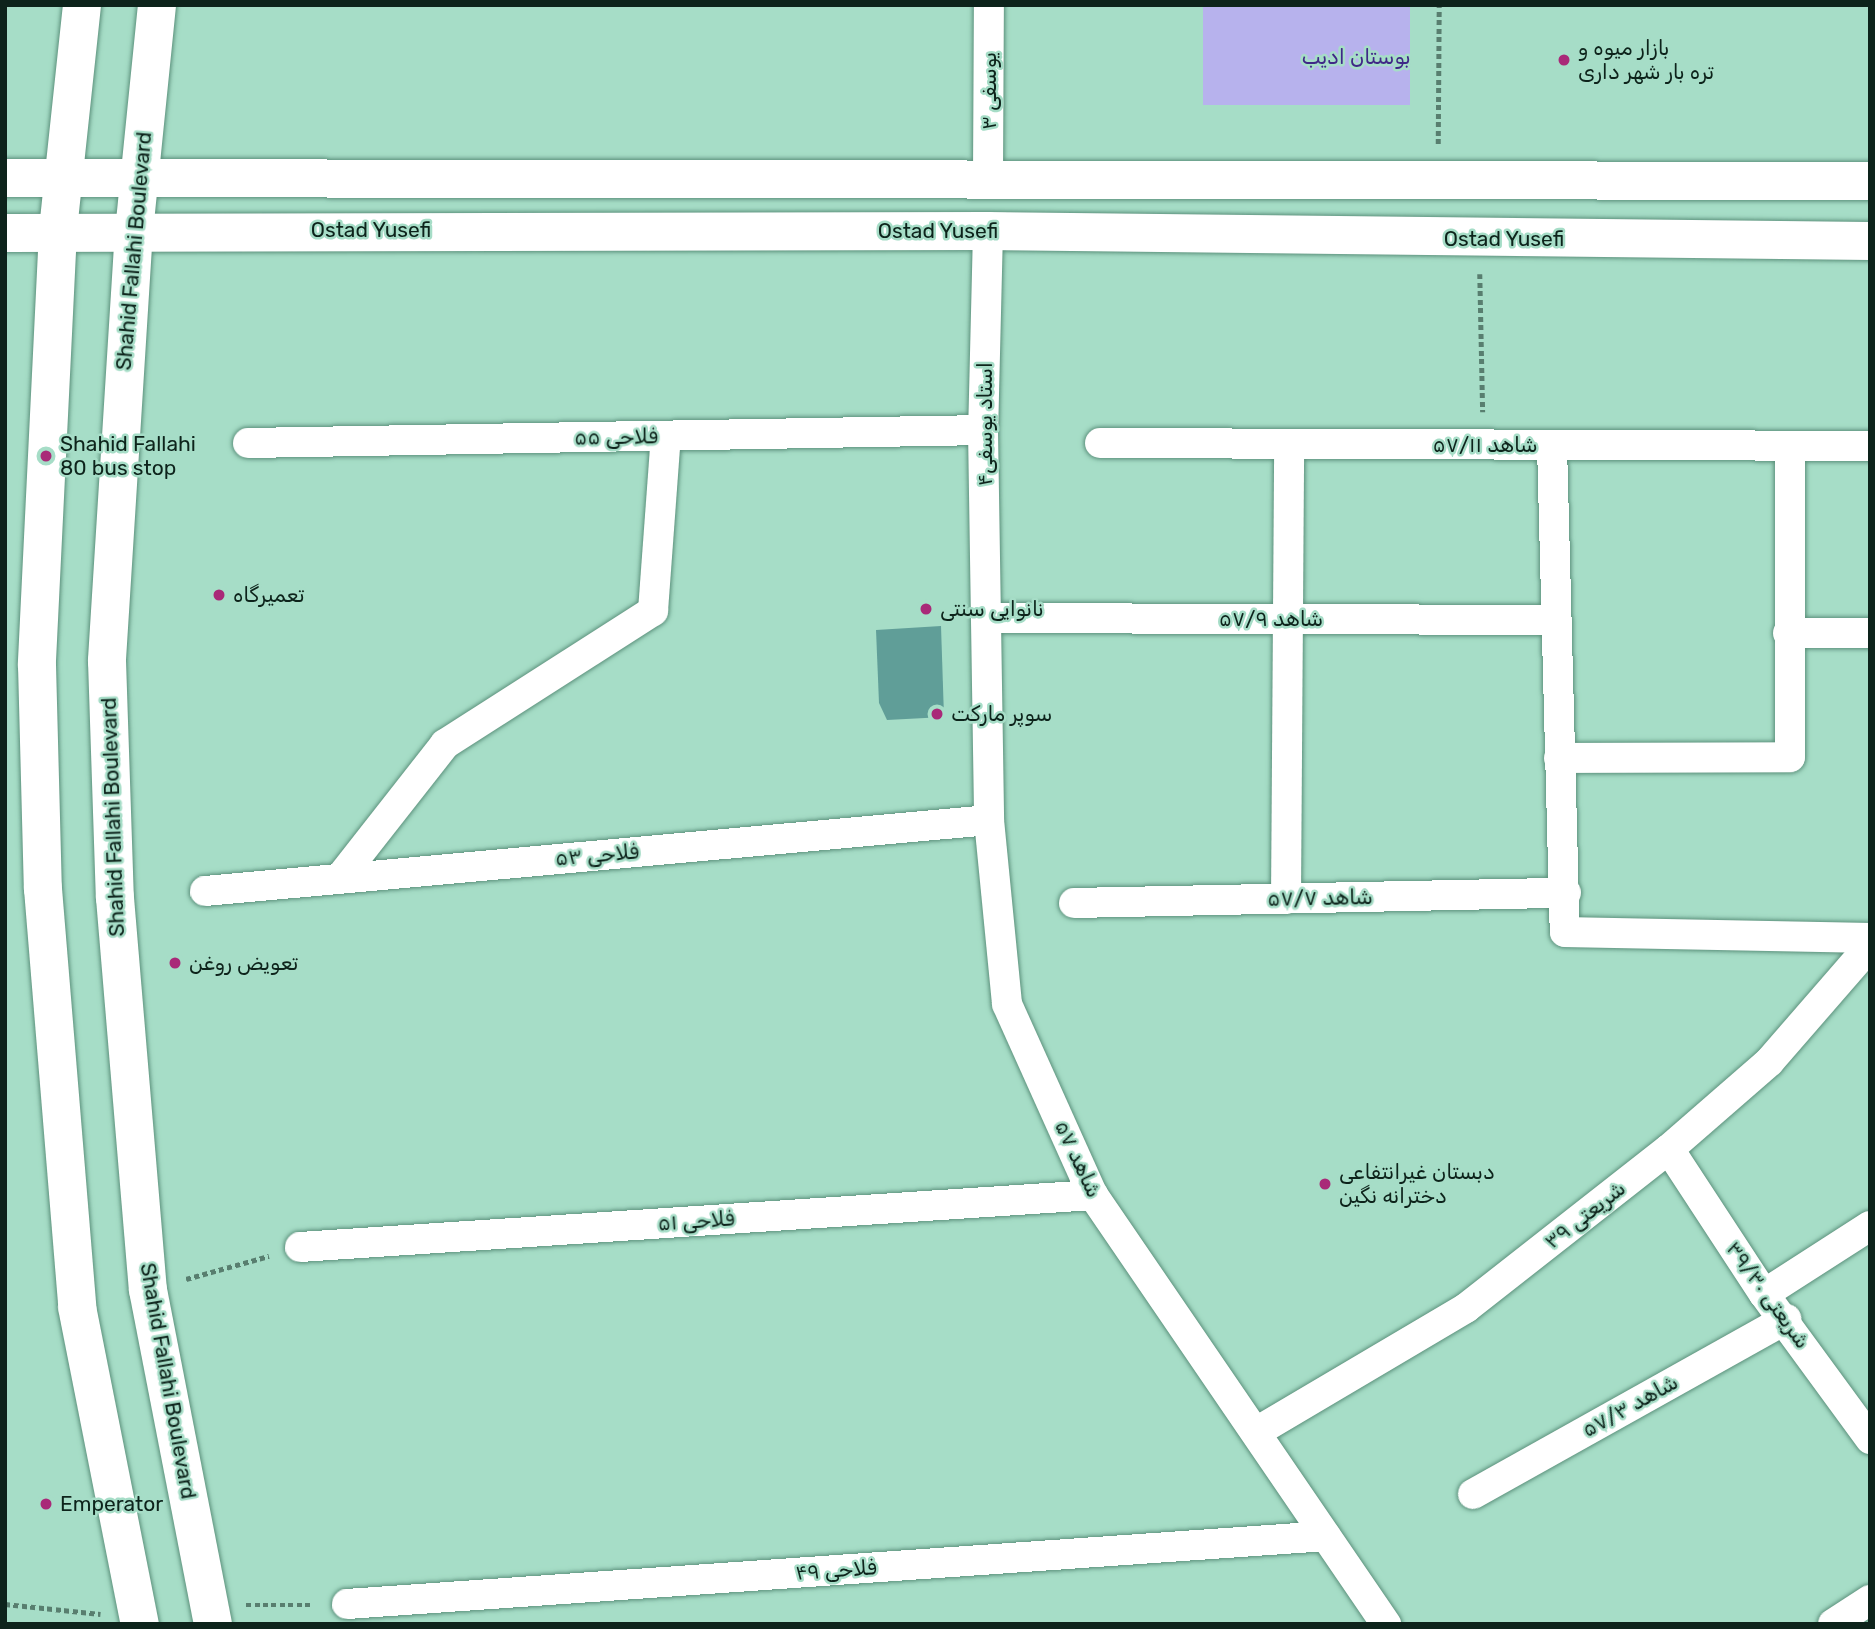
<!DOCTYPE html>
<html>
<head>
<meta charset="utf-8">
<style>
  body { margin:0 }
  #map { position:relative; width:1875px; height:1629px; overflow:hidden; background:#a6ddc7; font-family:Rubik,"Noto Sans Arabic",sans-serif }
  div>[style] { position:absolute }
  .green>* { inset:0; background:#b7b2ed; transform-origin:0 0 }
  .building>* { inset:0; background:#609e98 }
  .path>* { height:4.5px; margin-top:-2.25px; transform-origin:0; background:repeating-linear-gradient(90deg,#587e6f 0 5px,transparent 0 8.5px) }
  .roads { filter:drop-shadow(0 0 2px #5c917c) drop-shadow(0 0 2px #5c917c) }
  .street>* { height:30px; margin:-15px; padding:0 15px; transform-origin:15px; border-radius:15px; background:#fff }
  .secondary>* { height:38px; margin:-19px; padding:0 19px; transform-origin:19px; border-radius:19px; background:#fff }
  .dots>* { width:19px; height:19px; translate:-50% -50%; box-sizing:border-box; border:4px solid #a6ddc7; border-radius:50% }
  span { translate:-50% -50%; white-space:nowrap; text-align:center; line-height:1.15; -webkit-text-stroke:5px #a6ddc7; paint-order:stroke }
  .poi-label { font-size:21px; color:#0d231b }
  .left { translate:0 -50%; text-align:left }
  .park-label { font-size:21px; color:#3f2787 }
  .street-label { font-size:21px; color:#0d231b }
  .frame { position:absolute; inset:0; border:7px solid #0d231b; pointer-events:none }
</style>
</head>
<body>
<div id="map">
  <div class="green">
    <i style="left:1203px;top:5px;width:207px;height:100px"></i>
  </div>
  <div class="building">
    <i style="clip-path:polygon(941px 626px,944px 717px,887px 720px,879px 703px,876px 630px)"></i>
  </div>
  <div class="path">
    <i style="left:1438px;top:144px;width:139px;rotate:-89.6deg"></i>
    <i style="left:1480px;top:274px;width:138px;rotate:88.8deg"></i>
    <i style="left:186px;top:1279px;width:86px;rotate:-15.5deg"></i>
    <i style="left:5px;top:1604px;width:96px;rotate:6deg"></i>
    <i style="left:246px;top:1605px;width:68px"></i>
  </div>
  <div class="roads">
    <div class="street">
      <i style="left:988px;top:176px;width:171px;rotate:-89.7deg"></i>
      <i style="left:988px;top:231px;width:199px;rotate:91.4deg"></i>
      <i style="left:983px;top:430px;width:390px;rotate:89.1deg"></i>
      <i style="left:989px;top:820px;width:185px;rotate:84.4deg"></i>
      <i style="left:1007px;top:1004px;width:209px;rotate:65.8deg"></i>
      <i style="left:1093px;top:1195px;width:520px;rotate:55.67deg"></i>
      <i style="left:248px;top:443px;width:735px;rotate:-1.01deg"></i>
      <i style="left:1100px;top:443px;width:770px;rotate:0.22deg"></i>
      <i style="left:1552px;top:445px;width:487px;rotate:88.5deg"></i>
      <i style="left:1565px;top:932px;width:305px;rotate:1.1deg"></i>
      <i style="left:986px;top:618px;width:570px;rotate:0.2deg"></i>
      <i style="left:1788px;top:633px;width:82px"></i>
      <i style="left:1559px;top:758px;width:231px;rotate:-0.2deg"></i>
      <i style="left:1790px;top:757px;width:311px;rotate:-90deg"></i>
      <i style="left:340px;top:878px;width:170px;rotate:-51.9deg"></i>
      <i style="left:445px;top:744px;width:247px;rotate:-32.6deg"></i>
      <i style="left:653px;top:611px;width:175px;rotate:-85.8deg"></i>
      <i style="left:205px;top:891px;width:787px;rotate:-5.17deg"></i>
      <i style="left:1286px;top:899px;width:455px;rotate:-89.6deg"></i>
      <i style="left:1074px;top:903px;width:492px;rotate:-1.2deg"></i>
      <i style="left:1669px;top:1149px;width:173px;rotate:56.8deg"></i>
      <i style="left:1764px;top:1294px;width:180px;rotate:53.8deg"></i>
      <i style="left:300px;top:1247px;width:795px;rotate:-3.75deg"></i>
      <i style="left:1764px;top:1294px;width:126px;rotate:-32.7deg"></i>
      <i style="left:1258px;top:1431px;width:242px;rotate:-30.6deg"></i>
      <i style="left:1466px;top:1308px;width:258px;rotate:-38.1deg"></i>
      <i style="left:1669px;top:1149px;width:133px;rotate:-41deg"></i>
      <i style="left:1769px;top:1062px;width:154px;rotate:-49deg"></i>
      <i style="left:1473px;top:1494px;width:359px;rotate:-29.2deg"></i>
      <i style="left:347px;top:1604px;width:981px;rotate:-3.97deg"></i>
      <i style="left:1833px;top:1624px;width:44px;rotate:-33deg"></i>
    </div>
    <div class="secondary">
      <i style="left:82px;top:5px;width:227px;rotate:96.1deg"></i>
      <i style="left:58px;top:231px;width:435px;rotate:92.8deg"></i>
      <i style="left:37px;top:665px;width:224px;rotate:88.5deg"></i>
      <i style="left:43px;top:889px;width:419px;rotate:85.3deg"></i>
      <i style="left:77px;top:1307px;width:323px;rotate:78.8deg"></i>
      <i style="left:157px;top:5px;width:226px;rotate:95.8deg"></i>
      <i style="left:134px;top:230px;width:432px;rotate:93.6deg"></i>
      <i style="left:107px;top:661px;width:237px;rotate:88.1deg"></i>
      <i style="left:115px;top:898px;width:393px;rotate:85.2deg"></i>
      <i style="left:148px;top:1290px;width:340px;rotate:79deg"></i>
      <i style="left:5px;top:178px;width:1865px;rotate:0.09deg"></i>
      <i style="left:5px;top:233px;width:983px;rotate:-0.12deg"></i>
      <i style="left:988px;top:231px;width:882px;rotate:0.65deg"></i>
    </div>
  </div>
  <div class="dots">
    <i style="left:1564px;top:60px;background:#a92978"></i>
    <i style="left:46px;top:456px;background:#a92978"></i>
    <i style="left:219px;top:595px;background:#a92978"></i>
    <i style="left:926px;top:609px;background:#a92978"></i>
    <i style="left:937px;top:714px;background:#a92978"></i>
    <i style="left:175px;top:963px;background:#a92978"></i>
    <i style="left:1325px;top:1184px;background:#a92978"></i>
    <i style="left:46px;top:1504px;background:#a92978"></i>
  </div>
  <div class="poi-label">
    <span class="left" style="left:1578px;top:60px">بازار میوه و<br>تره بار شهر داری</span>
    <span class="left" style="left:60px;top:456px">Shahid Fallahi<br>80 bus stop</span>
    <span class="left" style="left:233px;top:595px">تعمیرگاه</span>
    <span class="left" style="left:940px;top:609px">نانوایی سنتی</span>
    <span class="left" style="left:951px;top:714px">سوپر مارکت</span>
    <span class="left" style="left:189px;top:963px">تعویض روغن</span>
    <span class="left" style="left:1339px;top:1184px">دبستان غیرانتفاعی<br>دخترانه نگین</span>
    <span class="left" style="left:60px;top:1504px">Emperator</span>
  </div>
  <div class="park-label">
    <span style="left:1356px;top:57px">بوستان ادیب</span>
  </div>
  <div class="street-label">
    <span style="left:989px;top:91px;rotate:-90deg">یوسفی ۳</span>
    <span style="left:371px;top:230px">Ostad Yusefi</span>
    <span style="left:938px;top:231px">Ostad Yusefi</span>
    <span style="left:1504px;top:239px">Ostad Yusefi</span>
    <span style="left:134px;top:251px;rotate:-85deg">Shahid Fallahi Boulevard</span>
    <span style="left:985px;top:424px;rotate:-90deg">استاد یوسفی۴</span>
    <span style="left:616px;top:437px;rotate:-1deg">فلاحی ۵۵</span>
    <span style="left:1485px;top:445px">شاهد ۵۷/۱۱</span>
    <span style="left:1271px;top:619px">شاهد ۵۷/۹</span>
    <span style="left:113px;top:817px;rotate:-92deg">Shahid Fallahi Boulevard</span>
    <span style="left:597px;top:855px;rotate:-5deg">فلاحی ۵۳</span>
    <span style="left:1320px;top:898px;rotate:-1deg">شاهد ۵۷/۷</span>
    <span style="left:1078px;top:1159px;rotate:65deg">شاهد ۵۷</span>
    <span style="left:1585px;top:1215px;rotate:-38deg">شریعتی ۳۹</span>
    <span style="left:696px;top:1221px;rotate:-4deg">فلاحی ۵۱</span>
    <span style="left:1768px;top:1295px;rotate:54deg">شریعتی ۳۹/۳۰</span>
    <span style="left:168px;top:1381px;rotate:80deg">Shahid Fallahi Boulevard</span>
    <span style="left:1630px;top:1406px;rotate:-29deg">شاهد ۵۷/۳</span>
    <span style="left:836px;top:1570px;rotate:-4deg">فلاحی ۴۹</span>
  </div>
  <div class="frame"></div>
</div>
</body>
</html>
